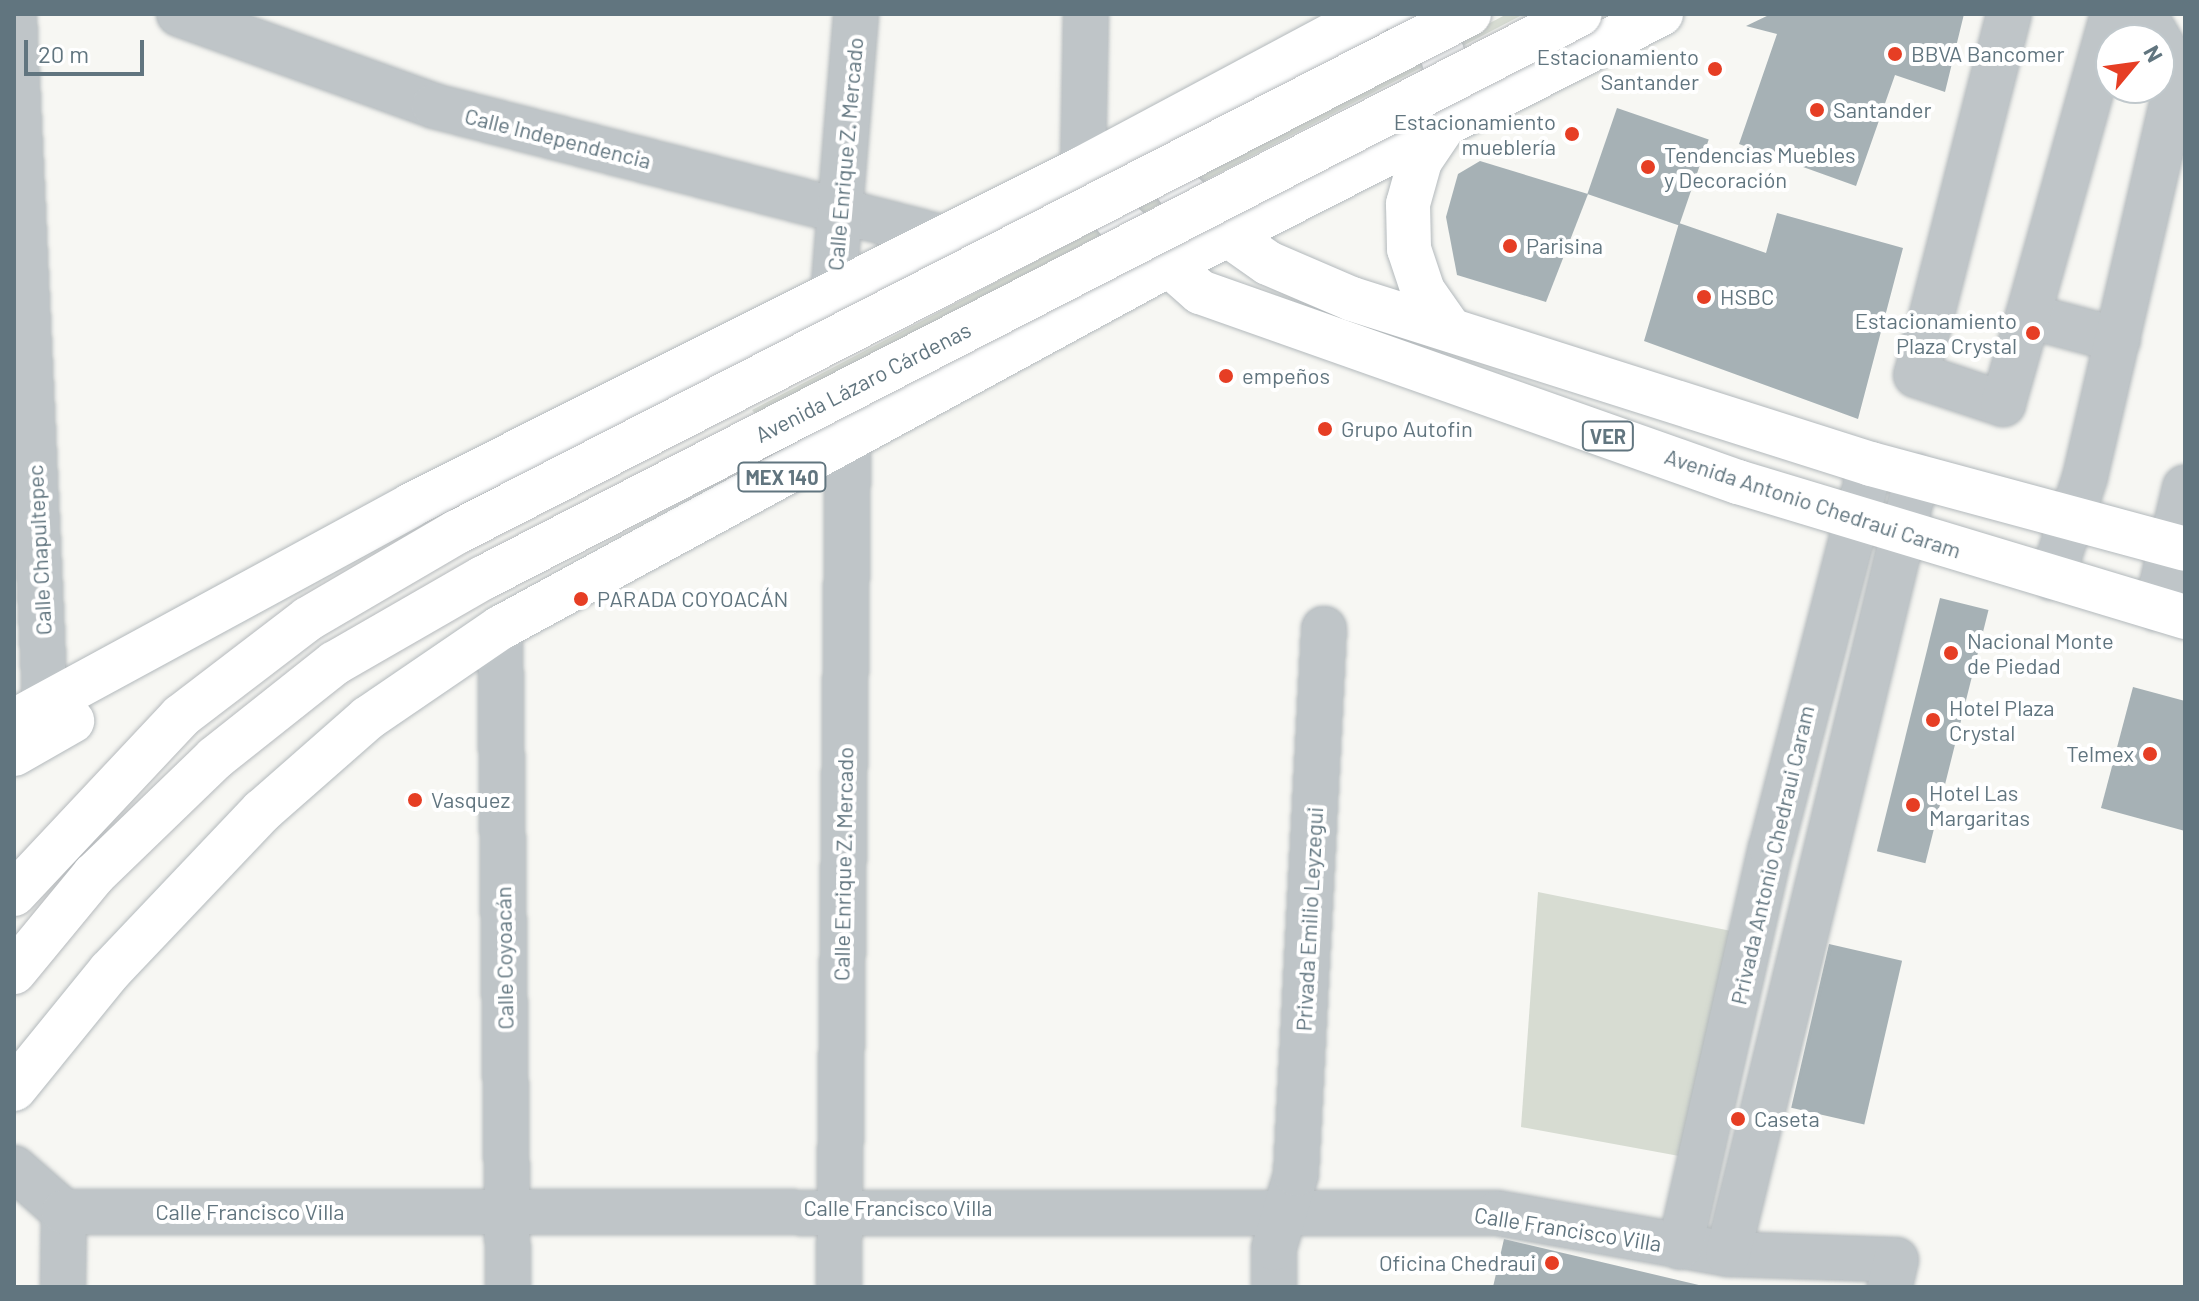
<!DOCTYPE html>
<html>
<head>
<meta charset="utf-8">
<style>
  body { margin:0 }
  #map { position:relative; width:2199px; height:1301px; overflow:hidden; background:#f7f7f3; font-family:Barlow,sans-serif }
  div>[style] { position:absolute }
  .green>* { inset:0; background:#d7dcd2 }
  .building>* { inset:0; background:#a6b1b5; transform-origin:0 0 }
  .roads { filter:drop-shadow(0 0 2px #b3b9bc) drop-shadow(0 0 2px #b3b9bc) }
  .minor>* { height:44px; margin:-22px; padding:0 22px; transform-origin:22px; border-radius:22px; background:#bfc5c8 }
  .major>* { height:44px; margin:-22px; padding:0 22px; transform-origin:22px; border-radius:22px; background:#fff }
  .highway>* { height:44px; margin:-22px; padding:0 22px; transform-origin:22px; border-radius:22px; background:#fff }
  .bridges { filter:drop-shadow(0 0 2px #b5b9bc) drop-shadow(0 0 2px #b5b9bc) }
  .highway-bridge>* { height:44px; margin:-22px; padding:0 22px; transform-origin:22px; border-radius:22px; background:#fff }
  .dots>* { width:22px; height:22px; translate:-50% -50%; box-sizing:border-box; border:4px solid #fff; border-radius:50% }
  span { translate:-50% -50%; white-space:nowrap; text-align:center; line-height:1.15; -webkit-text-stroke:8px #fff; paint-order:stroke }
  .shield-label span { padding:2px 6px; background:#fff; border:2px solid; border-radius:6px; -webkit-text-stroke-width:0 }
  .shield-label { font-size:20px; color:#61757f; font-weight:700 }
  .poi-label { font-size:22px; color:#61757f }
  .left { translate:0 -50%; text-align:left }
  .right { translate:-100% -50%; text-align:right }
  .street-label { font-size:22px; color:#61757f }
  .frame { position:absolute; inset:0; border:16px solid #61757f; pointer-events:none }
  .north { position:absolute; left:2095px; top:24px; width:80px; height:80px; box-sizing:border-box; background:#fff; border:2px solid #c0c8cc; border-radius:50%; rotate:61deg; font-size:22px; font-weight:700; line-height:32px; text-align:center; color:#61757f }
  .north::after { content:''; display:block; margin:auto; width:28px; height:36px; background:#e63e24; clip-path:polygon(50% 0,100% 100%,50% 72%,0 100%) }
  .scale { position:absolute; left:24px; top:40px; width:120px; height:36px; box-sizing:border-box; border:4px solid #61757f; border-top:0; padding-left:10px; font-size:24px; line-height:28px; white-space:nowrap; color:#61757f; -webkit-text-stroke:6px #fff; paint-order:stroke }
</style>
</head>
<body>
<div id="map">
  <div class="green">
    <i style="clip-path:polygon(1507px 14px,1524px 14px,756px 415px,752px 410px)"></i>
    <i style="clip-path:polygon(1538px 892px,1756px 936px,1701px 1160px,1521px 1127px)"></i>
  </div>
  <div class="building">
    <i style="clip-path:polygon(1771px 14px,1964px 14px,1945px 92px,1895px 75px,1856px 186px,1739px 144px,1777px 34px,1746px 26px)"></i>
    <i style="left:1617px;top:108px;width:97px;height:91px;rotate:19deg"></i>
    <i style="clip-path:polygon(1480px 161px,1588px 194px,1546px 302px,1457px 275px,1446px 217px,1458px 174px)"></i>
    <i style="clip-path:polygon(1777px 213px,1903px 248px,1858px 419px,1644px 341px,1679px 223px,1766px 253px)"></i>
    <i style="left:1940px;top:598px;width:50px;height:261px;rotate:14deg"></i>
    <i style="clip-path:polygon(2133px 687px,2185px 701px,2185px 831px,2101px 808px)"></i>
    <i style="left:1829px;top:944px;width:75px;height:168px;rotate:13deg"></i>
    <i style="clip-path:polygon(1504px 1239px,1703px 1286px,1703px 1287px,1493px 1287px)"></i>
  </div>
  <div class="roads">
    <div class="minor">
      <i style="left:14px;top:14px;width:689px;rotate:87.42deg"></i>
      <i style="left:179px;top:14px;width:271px;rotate:19.8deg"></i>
      <i style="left:434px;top:106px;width:528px;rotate:14.48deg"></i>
      <i style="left:2009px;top:14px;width:373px;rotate:104.4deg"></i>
      <i style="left:1916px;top:375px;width:92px;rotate:18.4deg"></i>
      <i style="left:2003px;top:404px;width:91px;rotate:-74.1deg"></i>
      <i style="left:2028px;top:316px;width:93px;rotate:14.9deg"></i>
      <i style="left:2144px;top:14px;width:69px;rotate:59.7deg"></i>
      <i style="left:2179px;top:74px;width:7px;rotate:-34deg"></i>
      <i style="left:1083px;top:168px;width:154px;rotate:-88.9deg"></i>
      <i style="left:833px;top:295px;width:282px;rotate:-85.3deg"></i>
      <i style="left:2028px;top:316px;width:314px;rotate:-74.3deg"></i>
      <i style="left:2052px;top:578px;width:106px;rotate:-71.9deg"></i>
      <i style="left:2085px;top:477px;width:414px;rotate:-76.9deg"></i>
      <i style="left:2156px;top:609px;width:125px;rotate:-76.6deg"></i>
      <i style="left:500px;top:628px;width:659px;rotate:89.3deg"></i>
      <i style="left:14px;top:1168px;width:67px;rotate:41.3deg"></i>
      <i style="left:64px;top:1212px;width:75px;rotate:90.8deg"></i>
      <i style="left:64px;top:1212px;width:1433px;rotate:0.04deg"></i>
      <i style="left:1497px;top:1213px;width:235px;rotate:10.1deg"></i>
      <i style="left:1728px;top:1254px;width:168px;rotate:2deg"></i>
      <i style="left:1896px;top:1260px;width:28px;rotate:103deg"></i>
      <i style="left:1680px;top:1247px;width:409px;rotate:-77.2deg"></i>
      <i style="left:1771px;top:848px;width:397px;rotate:-75.4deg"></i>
      <i style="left:1728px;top:1254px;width:801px;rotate:-76.35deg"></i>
      <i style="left:839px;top:1287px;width:846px;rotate:-89.39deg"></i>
      <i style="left:1274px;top:1287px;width:39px;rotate:-90deg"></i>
      <i style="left:1274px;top:1248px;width:77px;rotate:-73.4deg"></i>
      <i style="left:1296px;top:1174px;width:546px;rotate:-87.06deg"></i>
    </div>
    <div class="major">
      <i style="left:1143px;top:141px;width:61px;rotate:53.7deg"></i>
      <i style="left:1179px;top:190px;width:67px;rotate:42.6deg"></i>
      <i style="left:1228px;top:235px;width:49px;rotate:35deg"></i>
      <i style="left:1268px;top:263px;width:91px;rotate:23.2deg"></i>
      <i style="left:1352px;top:299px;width:545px;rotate:17.64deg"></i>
      <i style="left:1871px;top:464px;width:325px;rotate:15.1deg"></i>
      <i style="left:1084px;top:170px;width:58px;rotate:56.3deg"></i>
      <i style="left:1116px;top:218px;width:112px;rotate:41.4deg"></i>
      <i style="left:1200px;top:292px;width:571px;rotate:19.45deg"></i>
      <i style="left:1738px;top:482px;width:467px;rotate:16.8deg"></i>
    </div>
    <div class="highway">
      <i style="left:1404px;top:14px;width:19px;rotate:28deg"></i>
      <i style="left:1421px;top:23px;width:37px;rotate:55deg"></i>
      <i style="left:1442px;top:53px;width:36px;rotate:76deg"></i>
      <i style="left:1451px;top:88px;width:36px;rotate:99deg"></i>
      <i style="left:1445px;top:124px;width:45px;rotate:124deg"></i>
      <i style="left:1420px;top:161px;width:45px;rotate:105.6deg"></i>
      <i style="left:1408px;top:204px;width:45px;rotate:88.7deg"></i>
      <i style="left:1409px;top:249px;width:44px;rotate:71.6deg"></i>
      <i style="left:1423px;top:291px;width:45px;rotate:54.9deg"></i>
      <i style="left:14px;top:721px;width:452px;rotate:-28.5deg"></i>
      <i style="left:411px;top:505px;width:752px;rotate:-26.63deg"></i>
      <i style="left:1083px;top:168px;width:327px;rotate:-28.1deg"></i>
      <i style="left:14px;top:754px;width:67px;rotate:-29.6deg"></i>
      <i style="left:14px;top:1089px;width:152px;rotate:-50.9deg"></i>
      <i style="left:110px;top:971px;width:221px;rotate:-46.5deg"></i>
      <i style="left:262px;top:811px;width:141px;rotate:-41.3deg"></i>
      <i style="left:368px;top:718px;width:160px;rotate:-34.3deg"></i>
      <i style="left:500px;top:628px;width:757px;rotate:-28.5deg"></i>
      <i style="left:1165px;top:267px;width:557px;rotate:-27.03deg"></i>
    </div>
  </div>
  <div class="bridges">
    <div class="highway-bridge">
      <i style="left:14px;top:894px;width:244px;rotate:-46.8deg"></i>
      <i style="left:181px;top:716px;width:160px;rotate:-37.4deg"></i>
      <i style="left:308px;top:619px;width:173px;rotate:-30.3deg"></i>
      <i style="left:457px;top:532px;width:1137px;rotate:-27.11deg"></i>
      <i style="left:14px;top:972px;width:126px;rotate:-50.5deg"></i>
      <i style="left:94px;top:875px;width:168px;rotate:-44deg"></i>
      <i style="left:215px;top:758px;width:153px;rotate:-38.4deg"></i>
      <i style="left:335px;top:663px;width:171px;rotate:-29.9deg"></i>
      <i style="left:483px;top:578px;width:1233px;rotate:-27.21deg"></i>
    </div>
  </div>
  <div class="dots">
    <i style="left:1895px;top:54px;background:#e63e24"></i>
    <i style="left:1715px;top:69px;background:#e63e24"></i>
    <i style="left:1817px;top:110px;background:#e63e24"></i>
    <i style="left:1572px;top:134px;background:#e63e24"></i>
    <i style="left:1648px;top:167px;background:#e63e24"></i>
    <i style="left:1510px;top:246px;background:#e63e24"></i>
    <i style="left:1704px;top:297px;background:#e63e24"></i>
    <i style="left:2033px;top:333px;background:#e63e24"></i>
    <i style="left:1226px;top:376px;background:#e63e24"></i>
    <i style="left:1325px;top:429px;background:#e63e24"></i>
    <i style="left:581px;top:599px;background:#e63e24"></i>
    <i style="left:1951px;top:653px;background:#e63e24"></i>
    <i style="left:1933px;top:720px;background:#e63e24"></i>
    <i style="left:2150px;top:754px;background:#e63e24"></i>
    <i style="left:415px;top:800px;background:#e63e24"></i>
    <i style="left:1913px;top:805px;background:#e63e24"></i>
    <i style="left:1738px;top:1119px;background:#e63e24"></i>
    <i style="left:1552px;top:1263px;background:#e63e24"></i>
  </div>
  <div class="shield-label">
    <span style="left:1608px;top:436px">VER</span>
    <span style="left:782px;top:477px">MEX 140</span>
  </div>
  <div class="poi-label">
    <span class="left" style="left:1911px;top:54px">BBVA Bancomer</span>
    <span class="right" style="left:1699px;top:69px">Estacionamiento<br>Santander</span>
    <span class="left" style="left:1833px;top:110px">Santander</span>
    <span class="right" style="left:1556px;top:134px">Estacionamiento<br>mueblería</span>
    <span class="left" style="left:1664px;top:167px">Tendencias Muebles<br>y Decoración</span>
    <span class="left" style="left:1526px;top:246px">Parisina</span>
    <span class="left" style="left:1720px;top:297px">HSBC</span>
    <span class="right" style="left:2017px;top:333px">Estacionamiento<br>Plaza Crystal</span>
    <span class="left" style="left:1242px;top:376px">empeños</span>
    <span class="left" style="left:1341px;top:429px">Grupo Autofin</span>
    <span class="left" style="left:597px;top:599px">PARADA COYOACÁN</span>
    <span class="left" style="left:1967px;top:653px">Nacional Monte<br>de Piedad</span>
    <span class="left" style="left:1949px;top:720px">Hotel Plaza<br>Crystal</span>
    <span class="right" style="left:2134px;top:754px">Telmex</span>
    <span class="left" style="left:1929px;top:805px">Hotel Las<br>Margaritas</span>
    <span class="left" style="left:431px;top:800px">Vasquez</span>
    <span class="left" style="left:1754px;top:1119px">Caseta</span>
    <span class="right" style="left:1536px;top:1263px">Oficina Chedraui</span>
  </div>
  <div class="street-label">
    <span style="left:558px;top:138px;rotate:14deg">Calle Independencia</span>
    <span style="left:845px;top:154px;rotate:-85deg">Calle Enrique Z. Mercado</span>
    <span style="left:863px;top:382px;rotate:-27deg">Avenida Lázaro Cárdenas</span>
    <span style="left:1813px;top:503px;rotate:18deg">Avenida Antonio Chedraui Caram</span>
    <span style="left:39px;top:550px;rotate:-93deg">Calle Chapultepec</span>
    <span style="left:1772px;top:855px;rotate:-77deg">Privada Antonio Chedraui Caram</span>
    <span style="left:843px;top:864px;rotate:-89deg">Calle Enrique Z. Mercado</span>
    <span style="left:1309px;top:919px;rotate:-87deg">Privada Emilio Leyzegui</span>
    <span style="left:504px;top:958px;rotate:-91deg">Calle Coyoacán</span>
    <span style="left:898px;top:1208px">Calle Francisco Villa</span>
    <span style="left:250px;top:1212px">Calle Francisco Villa</span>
    <span style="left:1568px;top:1229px;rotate:9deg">Calle Francisco Villa</span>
  </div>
  <div class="frame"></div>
  <div class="north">N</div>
  <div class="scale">20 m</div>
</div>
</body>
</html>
